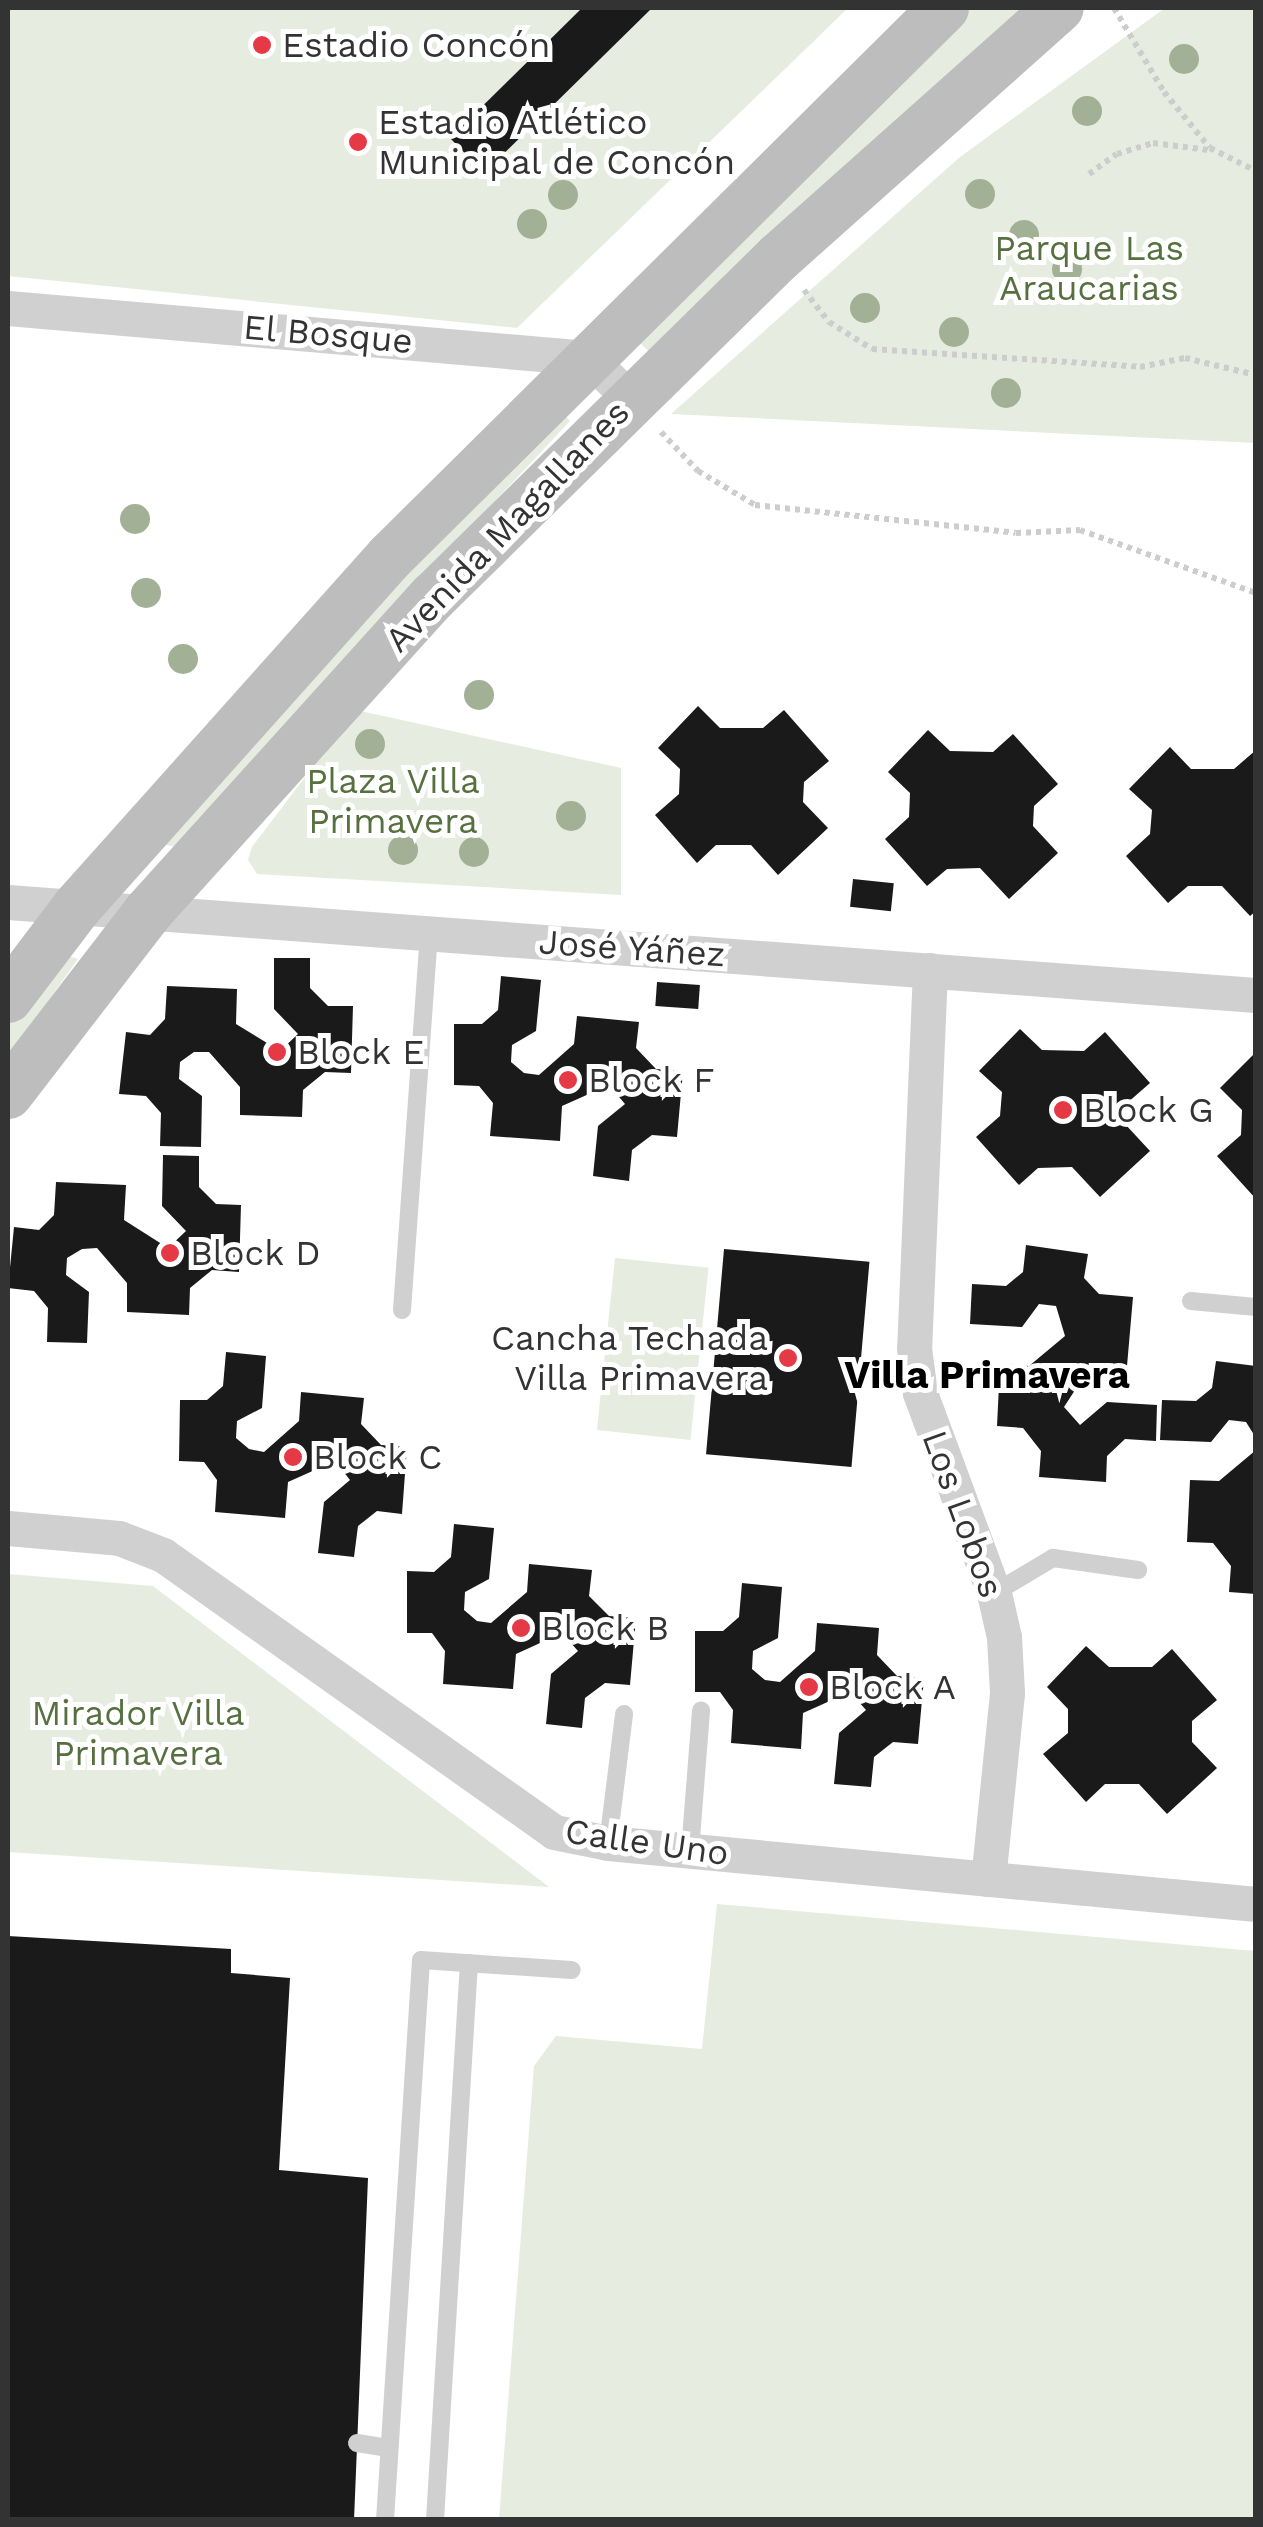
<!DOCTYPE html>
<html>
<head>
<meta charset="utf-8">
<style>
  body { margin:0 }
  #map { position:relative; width:1263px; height:2527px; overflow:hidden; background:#fff; font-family:"Work Sans",sans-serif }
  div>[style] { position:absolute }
  .green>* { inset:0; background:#e6ecdf; transform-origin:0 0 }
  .building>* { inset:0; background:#1a1a1a; transform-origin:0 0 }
  .path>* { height:6px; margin-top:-3px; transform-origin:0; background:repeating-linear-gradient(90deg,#cdcdcd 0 5px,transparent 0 10px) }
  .service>* { height:18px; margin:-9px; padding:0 9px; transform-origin:9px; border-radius:9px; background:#d0d0d0 }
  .minor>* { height:35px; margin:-17.5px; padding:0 17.5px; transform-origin:17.5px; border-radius:17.5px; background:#d0d0d0 }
  .secondary>* { height:50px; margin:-25px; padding:0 25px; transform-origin:25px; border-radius:25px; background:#bdbdbd }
  .trees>* { width:30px; height:30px; margin:-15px; border-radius:50%; background:#a2b095 }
  .dots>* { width:28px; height:28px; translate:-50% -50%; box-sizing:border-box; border:5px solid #fff; border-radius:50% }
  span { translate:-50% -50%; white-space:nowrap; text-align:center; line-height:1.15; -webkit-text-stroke:10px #fff; paint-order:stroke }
  .poi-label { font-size:35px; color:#333 }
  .left { translate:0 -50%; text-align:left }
  .right { translate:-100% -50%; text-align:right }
  .park-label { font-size:35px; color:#56703f }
  .street-label { font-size:35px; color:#333 }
  .neighbourhood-label { font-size:38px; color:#000; font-weight:700 }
  .frame { position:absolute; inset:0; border:10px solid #333; pointer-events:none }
</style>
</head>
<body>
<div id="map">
  <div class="green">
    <i style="clip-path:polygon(8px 8px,848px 8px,517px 328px,8px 276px)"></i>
    <i style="clip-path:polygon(968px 8px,1028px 8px,652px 354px,634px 338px)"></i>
    <i style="clip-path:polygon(1165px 8px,1255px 8px,1255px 443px,671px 414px,960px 157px)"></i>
    <i style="clip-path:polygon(559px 408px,570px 421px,330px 677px,184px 849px,162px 844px)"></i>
    <i style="clip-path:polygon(356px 710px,621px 768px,621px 895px,257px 874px,248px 860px,252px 847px)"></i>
    <i style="clip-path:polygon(60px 953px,78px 959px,8px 1057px,8px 1023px)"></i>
    <i style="left:615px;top:1258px;width:94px;height:173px;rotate:6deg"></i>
    <i style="clip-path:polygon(8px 1574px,153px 1586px,549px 1887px,8px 1852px)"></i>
    <i style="clip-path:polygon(717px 1904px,1255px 1951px,1255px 2519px,499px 2519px,534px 2066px,556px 2036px,702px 2049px)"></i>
  </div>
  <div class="building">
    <i style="clip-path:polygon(582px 8px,652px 8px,484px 173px,450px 138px)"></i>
    <i style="clip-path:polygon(698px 706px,720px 728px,763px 728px,784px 710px,829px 761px,804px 782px,803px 802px,828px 828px,778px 875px,751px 845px,716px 845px,697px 863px,655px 815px,679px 794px,680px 769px,658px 748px)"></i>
    <i style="clip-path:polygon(928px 730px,950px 751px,993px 752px,1013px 734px,1058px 784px,1034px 806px,1033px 826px,1058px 853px,1009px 899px,980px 868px,947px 869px,927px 886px,885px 839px,909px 817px,910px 793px,888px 772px)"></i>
    <i style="clip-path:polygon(1170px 747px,1191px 769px,1234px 769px,1256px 750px,1256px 911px,1250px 916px,1222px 886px,1188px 886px,1168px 903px,1126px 856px,1150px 834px,1152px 810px,1129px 789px)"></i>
    <i style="left:853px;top:879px;width:41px;height:28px;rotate:6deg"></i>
    <i style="clip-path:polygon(274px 958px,310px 958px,310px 988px,328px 1006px,353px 1006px,351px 1073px,325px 1072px,303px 1090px,302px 1117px,240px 1115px,240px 1087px,209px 1052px,194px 1052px,180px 1062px,179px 1079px,202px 1096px,201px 1147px,160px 1146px,161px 1113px,146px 1096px,119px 1094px,126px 1032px,150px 1035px,165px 1019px,167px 986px,237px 989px,236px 1024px,280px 1051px,298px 1034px,274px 1009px)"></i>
    <i style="clip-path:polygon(501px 976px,541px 980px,536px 1031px,512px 1045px,511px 1062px,524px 1073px,539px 1075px,574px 1044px,577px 1016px,639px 1022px,636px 1048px,656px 1069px,683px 1071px,677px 1137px,652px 1135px,632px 1150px,629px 1181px,593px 1176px,598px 1126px,625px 1104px,609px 1085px,562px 1106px,560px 1141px,490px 1136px,493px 1103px,479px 1086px,454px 1085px,454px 1024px,482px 1024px,498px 1010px)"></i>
    <i style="left:657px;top:982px;width:43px;height:24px;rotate:4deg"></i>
    <i style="clip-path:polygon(1020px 1029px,1042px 1050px,1084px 1051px,1105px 1032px,1150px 1083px,1126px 1104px,1125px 1124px,1150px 1151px,1100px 1197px,1072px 1167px,1038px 1168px,1019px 1185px,976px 1137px,1000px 1116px,1002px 1092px,979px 1071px)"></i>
    <i style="clip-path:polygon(1256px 1052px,1256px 1199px,1217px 1156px,1241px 1135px,1242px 1110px,1220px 1088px)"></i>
    <i style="clip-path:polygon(163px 1155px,199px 1156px,199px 1187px,216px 1204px,241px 1205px,239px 1272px,212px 1270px,190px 1288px,189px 1315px,127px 1312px,127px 1283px,97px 1248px,82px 1249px,67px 1258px,66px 1275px,89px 1292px,87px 1343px,47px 1342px,48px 1308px,34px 1291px,8px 1288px,14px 1227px,39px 1230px,54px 1215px,56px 1182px,126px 1185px,124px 1220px,168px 1248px,186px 1231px,162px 1206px)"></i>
    <i style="clip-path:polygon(1026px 1245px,1088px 1254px,1084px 1278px,1099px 1294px,1133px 1297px,1127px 1366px,1092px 1364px,1064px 1407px,1080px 1425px,1107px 1402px,1157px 1405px,1156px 1441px,1125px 1439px,1107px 1456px,1106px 1482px,1039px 1477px,1041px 1451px,1023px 1428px,997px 1426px,1000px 1364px,1029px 1366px,1065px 1336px,1056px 1306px,1039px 1304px,1022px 1327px,970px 1324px,972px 1284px,1006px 1286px,1023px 1272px)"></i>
    <i style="left:724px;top:1249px;width:146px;height:206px;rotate:5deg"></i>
    <i style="clip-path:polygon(226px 1352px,266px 1356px,262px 1408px,237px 1421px,236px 1438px,249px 1449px,264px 1452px,299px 1421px,301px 1392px,364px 1398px,361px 1424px,381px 1445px,407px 1447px,402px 1514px,377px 1511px,358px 1526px,354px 1557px,318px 1553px,324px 1502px,350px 1480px,335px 1461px,288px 1482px,285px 1518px,215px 1512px,217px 1480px,204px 1462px,179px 1461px,180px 1400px,207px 1400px,223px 1386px)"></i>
    <i style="clip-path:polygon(1216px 1361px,1256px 1366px,1256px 1438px,1246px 1422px,1229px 1420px,1211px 1442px,1160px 1440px,1162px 1400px,1196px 1401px,1212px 1388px)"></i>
    <i style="clip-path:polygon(1256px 1450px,1256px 1594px,1229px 1592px,1231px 1566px,1213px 1543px,1187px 1542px,1190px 1480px,1219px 1481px)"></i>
    <i style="clip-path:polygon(454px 1524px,494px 1528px,489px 1579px,465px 1592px,464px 1610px,477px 1621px,491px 1623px,527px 1592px,529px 1564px,592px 1570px,589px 1596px,609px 1616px,636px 1618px,630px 1685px,605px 1683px,585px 1698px,582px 1728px,546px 1724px,551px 1674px,578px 1651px,562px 1633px,516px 1654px,513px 1689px,443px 1684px,445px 1651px,432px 1633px,407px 1633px,407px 1571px,434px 1572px,451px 1557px)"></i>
    <i style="clip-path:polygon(742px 1583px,782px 1587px,778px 1638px,753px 1651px,752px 1669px,765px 1680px,780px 1682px,815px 1651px,817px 1623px,879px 1628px,877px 1655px,897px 1676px,924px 1678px,918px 1744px,893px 1742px,874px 1757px,871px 1787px,834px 1784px,839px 1733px,866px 1710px,850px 1692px,803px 1713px,801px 1749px,731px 1743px,733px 1710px,720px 1692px,695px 1692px,695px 1631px,723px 1631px,739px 1617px)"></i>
    <i style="clip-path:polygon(1086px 1646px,1109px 1667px,1152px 1667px,1172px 1649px,1217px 1700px,1192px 1721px,1192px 1742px,1217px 1768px,1167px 1814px,1139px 1784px,1105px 1784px,1086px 1802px,1043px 1754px,1068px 1733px,1068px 1709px,1047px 1687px)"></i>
    <i style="clip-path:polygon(8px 1936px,231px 1949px,231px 1973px,290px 1978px,279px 2170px,368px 2178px,354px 2520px,8px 2520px)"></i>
  </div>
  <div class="path">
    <i style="left:1114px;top:8px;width:98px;rotate:59.2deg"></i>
    <i style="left:1164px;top:92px;width:72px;rotate:50.6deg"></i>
    <i style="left:1210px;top:148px;width:49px;rotate:26.6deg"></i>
    <i style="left:1089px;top:174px;width:34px;rotate:-36deg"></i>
    <i style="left:1117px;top:154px;width:38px;rotate:-17deg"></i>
    <i style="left:1153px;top:143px;width:56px;rotate:7.1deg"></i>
    <i style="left:804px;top:290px;width:41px;rotate:52deg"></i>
    <i style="left:829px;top:322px;width:51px;rotate:32.1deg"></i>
    <i style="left:872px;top:349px;width:269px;rotate:3.8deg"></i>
    <i style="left:1140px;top:367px;width:46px;rotate:-11.3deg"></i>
    <i style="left:1185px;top:358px;width:73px;rotate:13.5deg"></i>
    <i style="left:661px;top:432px;width:54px;rotate:46.5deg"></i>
    <i style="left:698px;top:471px;width:66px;rotate:30.8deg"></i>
    <i style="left:755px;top:505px;width:262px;rotate:6.1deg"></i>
    <i style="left:1016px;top:533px;width:64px;rotate:-2.7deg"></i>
    <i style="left:1080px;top:530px;width:187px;rotate:19.7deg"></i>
  </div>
  <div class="service">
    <i style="left:1191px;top:1301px;width:65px;rotate:5.3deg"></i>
    <i style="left:402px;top:1310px;width:378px;rotate:-85.9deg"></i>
    <i style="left:994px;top:1593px;width:69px;rotate:-30.7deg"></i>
    <i style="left:1053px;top:1558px;width:86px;rotate:8deg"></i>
    <i style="left:608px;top:1843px;width:130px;rotate:-82.9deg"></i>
    <i style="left:690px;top:1851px;width:141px;rotate:-85.5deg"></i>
    <i style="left:357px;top:2443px;width:32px;rotate:9deg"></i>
    <i style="left:385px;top:2520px;width:561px;rotate:-86.32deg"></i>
    <i style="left:421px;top:1960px;width:151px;rotate:3.8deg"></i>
    <i style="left:435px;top:2520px;width:558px;rotate:-86.51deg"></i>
  </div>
  <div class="minor">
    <i style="left:8px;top:308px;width:582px;rotate:4.93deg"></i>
    <i style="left:588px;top:358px;width:59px;rotate:43.6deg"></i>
    <i style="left:8px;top:902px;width:1251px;rotate:4.26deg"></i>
    <i style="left:930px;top:970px;width:378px;rotate:92.4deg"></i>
    <i style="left:914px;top:1348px;width:45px;rotate:82.4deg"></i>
    <i style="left:920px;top:1393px;width:213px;rotate:69.7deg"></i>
    <i style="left:994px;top:1593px;width:45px;rotate:77.2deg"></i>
    <i style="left:1004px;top:1637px;width:56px;rotate:86.9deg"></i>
    <i style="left:1007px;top:1693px;width:187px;rotate:95.8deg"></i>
    <i style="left:8px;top:1528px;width:111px;rotate:5.1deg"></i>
    <i style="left:119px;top:1538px;width:47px;rotate:21.1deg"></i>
    <i style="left:163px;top:1555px;width:479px;rotate:35.3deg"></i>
    <i style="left:554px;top:1832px;width:55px;rotate:11.5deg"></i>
    <i style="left:608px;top:1843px;width:651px;rotate:5.38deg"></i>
  </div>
  <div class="secondary">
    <i style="left:8px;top:998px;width:114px;rotate:-52.8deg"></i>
    <i style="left:77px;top:907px;width:470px;rotate:-48.2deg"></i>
    <i style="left:390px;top:557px;width:780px;rotate:-44.74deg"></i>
    <i style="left:8px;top:1094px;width:230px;rotate:-52.4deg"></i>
    <i style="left:148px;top:912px;width:425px;rotate:-47.9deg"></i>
    <i style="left:433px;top:597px;width:484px;rotate:-44.5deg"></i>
    <i style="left:778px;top:258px;width:376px;rotate:-41.7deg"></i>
  </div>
  <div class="trees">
    <i style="left:1184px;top:59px"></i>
    <i style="left:1087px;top:111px"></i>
    <i style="left:980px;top:194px"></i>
    <i style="left:563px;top:195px"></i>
    <i style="left:532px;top:224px"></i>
    <i style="left:1024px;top:235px"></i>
    <i style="left:1067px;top:269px"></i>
    <i style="left:865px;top:308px"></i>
    <i style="left:954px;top:332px"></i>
    <i style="left:1006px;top:393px"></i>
    <i style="left:135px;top:519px"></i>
    <i style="left:146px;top:593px"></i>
    <i style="left:183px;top:659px"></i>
    <i style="left:479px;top:695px"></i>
    <i style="left:370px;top:744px"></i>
    <i style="left:571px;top:816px"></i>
    <i style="left:403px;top:850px"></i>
    <i style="left:474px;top:852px"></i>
  </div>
  <div class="dots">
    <i style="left:262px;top:45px;background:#e63946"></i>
    <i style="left:358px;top:142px;background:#e63946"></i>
    <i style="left:277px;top:1052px;background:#e63946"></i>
    <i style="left:568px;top:1080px;background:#e63946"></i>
    <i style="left:1063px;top:1110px;background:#e63946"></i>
    <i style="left:170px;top:1253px;background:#e63946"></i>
    <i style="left:788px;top:1358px;background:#e63946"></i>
    <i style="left:293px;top:1457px;background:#e63946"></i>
    <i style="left:521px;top:1628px;background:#e63946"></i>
    <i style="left:809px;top:1687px;background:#e63946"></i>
  </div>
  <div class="poi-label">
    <span class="left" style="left:282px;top:45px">Estadio Concón</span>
    <span class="left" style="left:378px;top:142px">Estadio Atlético<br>Municipal de Concón</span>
    <span class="left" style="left:297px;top:1052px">Block E</span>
    <span class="left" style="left:588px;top:1080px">Block F</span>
    <span class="left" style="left:1083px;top:1110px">Block G</span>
    <span class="left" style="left:190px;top:1253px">Block D</span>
    <span class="right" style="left:768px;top:1358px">Cancha Techada<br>Villa Primavera</span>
    <span class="left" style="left:313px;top:1457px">Block C</span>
    <span class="left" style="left:541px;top:1628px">Block B</span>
    <span class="left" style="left:829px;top:1687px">Block A</span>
  </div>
  <div class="park-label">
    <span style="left:1089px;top:268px">Parque Las<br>Araucarias</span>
    <span style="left:393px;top:801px">Plaza Villa<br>Primavera</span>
    <span style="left:138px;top:1733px">Mirador Villa<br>Primavera</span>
  </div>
  <div class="street-label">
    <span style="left:328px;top:334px;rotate:5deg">El Bosque</span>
    <span style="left:507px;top:526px;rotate:-46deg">Avenida Magallanes</span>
    <span style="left:632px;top:948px;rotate:4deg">José Yáñez</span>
    <span style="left:963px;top:1514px;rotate:70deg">Los Lobos</span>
    <span style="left:647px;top:1842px;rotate:8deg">Calle Uno</span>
  </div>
  <div class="neighbourhood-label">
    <span style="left:987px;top:1376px">Villa Primavera</span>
  </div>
  <div class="frame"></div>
</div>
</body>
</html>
